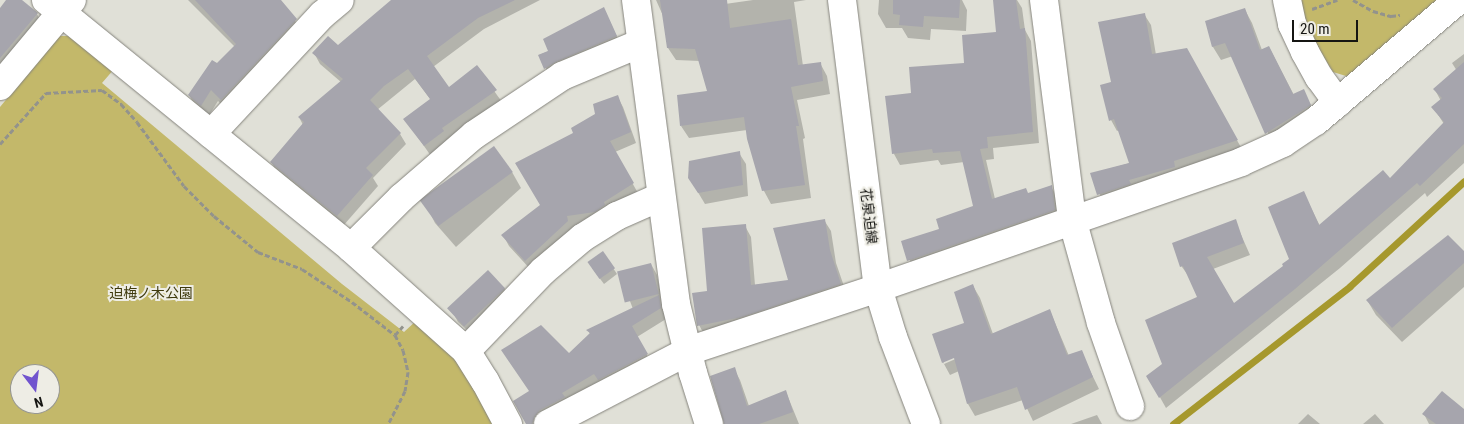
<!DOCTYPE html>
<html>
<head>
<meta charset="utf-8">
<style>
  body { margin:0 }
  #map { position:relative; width:1464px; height:424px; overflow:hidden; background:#e0e0d7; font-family:"Roboto Condensed","Noto Sans JP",sans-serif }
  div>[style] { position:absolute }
  .green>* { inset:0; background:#c3b86a }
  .shadow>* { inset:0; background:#0003 }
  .stream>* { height:7px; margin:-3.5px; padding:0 3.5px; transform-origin:3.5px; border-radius:3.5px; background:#a6982d }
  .building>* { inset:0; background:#a6a5ad; transform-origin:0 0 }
  .path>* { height:3px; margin-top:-1.5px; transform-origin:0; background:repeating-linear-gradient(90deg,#93938c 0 5px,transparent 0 7.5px) }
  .roads { filter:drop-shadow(0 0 1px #85847d) drop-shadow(0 0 1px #85847d) }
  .minor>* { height:28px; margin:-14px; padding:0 14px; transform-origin:14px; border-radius:14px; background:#fff }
  .major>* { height:28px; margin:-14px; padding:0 14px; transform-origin:14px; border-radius:14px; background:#fff }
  span { translate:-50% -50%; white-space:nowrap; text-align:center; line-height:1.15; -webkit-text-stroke:4px #eeede5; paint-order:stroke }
  .street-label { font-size:14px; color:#151512 }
  .park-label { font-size:14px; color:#3e390c }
  .north { position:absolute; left:10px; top:364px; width:50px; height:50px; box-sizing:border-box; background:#eeede5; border:1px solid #979791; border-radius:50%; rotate:165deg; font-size:14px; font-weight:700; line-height:20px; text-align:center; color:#151512 }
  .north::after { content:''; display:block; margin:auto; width:18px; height:22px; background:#7154ce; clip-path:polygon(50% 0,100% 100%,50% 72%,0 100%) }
  .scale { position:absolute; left:1292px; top:20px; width:66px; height:22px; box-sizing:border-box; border:2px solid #151512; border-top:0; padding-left:6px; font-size:15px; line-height:18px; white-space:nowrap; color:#151512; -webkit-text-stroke:4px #eeede5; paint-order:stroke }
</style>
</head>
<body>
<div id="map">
  <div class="green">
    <i style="clip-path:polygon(1300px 0,1441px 0,1354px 74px,1346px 76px,1333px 72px,1321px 53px,1309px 33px)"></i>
    <i style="clip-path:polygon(evenodd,59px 36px,79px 36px,115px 68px,102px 83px,342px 284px,404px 332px,417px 320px,469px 372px,498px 424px,0 424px,0 107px,59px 36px,20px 374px,50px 374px,50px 404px,20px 404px,20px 374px)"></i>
  </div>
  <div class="shadow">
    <i style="clip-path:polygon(7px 0,20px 0,37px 14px,44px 27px,0 84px,0 10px)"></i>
    <i style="clip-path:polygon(188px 0,280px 0,303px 32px,229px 112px,218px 101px,208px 117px,196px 107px,189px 95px,235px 47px)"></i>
    <i style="clip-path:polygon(393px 0,540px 0,484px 29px,433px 67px,449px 88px,477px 67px,502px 102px,447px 140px,449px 142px,431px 156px,405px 119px,431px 100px,415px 79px,377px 110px,400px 134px,406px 144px,373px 178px,378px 186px,343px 226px,278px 173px,271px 162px,303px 125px,299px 117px,341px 82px,320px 64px,314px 53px,338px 47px)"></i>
    <i style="clip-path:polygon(656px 0,717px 0,718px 5px,753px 0,806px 0,794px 2px,803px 66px,820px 63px,827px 76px,830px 94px,797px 100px,805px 138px,803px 139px,811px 198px,771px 204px,764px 191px,747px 130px,689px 138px,681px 126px,709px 92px,700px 61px,676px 60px,668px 48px,664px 18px)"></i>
    <i style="clip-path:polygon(879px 0,962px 0,967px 10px,966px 31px,931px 29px,930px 40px,908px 38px,902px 28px,886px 28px,878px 14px)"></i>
    <i style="clip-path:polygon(994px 0,1017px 0,1022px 8px,1025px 30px,1031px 41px,1039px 143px,993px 148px,994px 159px,986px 160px,995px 199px,1028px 194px,1051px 187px,1058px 198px,1061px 222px,915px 272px,902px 242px,940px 230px,975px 207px,964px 162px,941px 165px,938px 160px,900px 165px,894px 154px,912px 94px,966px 64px,997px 33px)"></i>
    <i style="clip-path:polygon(604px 9px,624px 52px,554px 84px,539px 55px,549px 51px)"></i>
    <i style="clip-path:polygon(1245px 10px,1252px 23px,1262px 50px,1269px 47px,1294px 95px,1303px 91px,1318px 119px,1274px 146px,1233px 56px,1221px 60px,1213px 47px,1206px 22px)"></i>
    <i style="clip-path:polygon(1144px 14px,1151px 25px,1156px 55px,1193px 61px,1243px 151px,1105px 206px,1091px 174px,1130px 163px,1119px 130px,1117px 131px,1111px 120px,1112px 83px)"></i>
    <i style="clip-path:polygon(1464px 54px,1464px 163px,1427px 197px,1425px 193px,1340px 268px,1166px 408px,1148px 376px,1164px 365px,1198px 298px,1190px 278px,1182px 267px,1173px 244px,1235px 221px,1250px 255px,1213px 269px,1234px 304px,1285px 266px,1290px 259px,1303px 192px,1320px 226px,1390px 180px,1444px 124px,1433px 107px,1441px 101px,1435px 90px,1457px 71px,1452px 63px)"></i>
    <i style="clip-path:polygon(617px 96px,623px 107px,636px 143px,615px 152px,639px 195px,601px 222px,573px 227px,573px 233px,532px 271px,509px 246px,503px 235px,541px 206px,575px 133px)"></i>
    <i style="clip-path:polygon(739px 153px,746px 164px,748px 196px,705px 204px,696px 189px)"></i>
    <i style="clip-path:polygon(512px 172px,521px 188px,456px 247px,435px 223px,427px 207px)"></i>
    <i style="clip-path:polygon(824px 220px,831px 231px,836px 263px,847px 295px,705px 336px,699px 325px,709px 292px,745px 226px,751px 237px,755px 285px,790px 281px)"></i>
    <i style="clip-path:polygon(603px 253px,617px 274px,604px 284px,592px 268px)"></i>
    <i style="clip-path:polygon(1464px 253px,1464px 287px,1402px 342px,1376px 315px,1367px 300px)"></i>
    <i style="clip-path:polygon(651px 264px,657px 275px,666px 319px,637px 337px,653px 366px,543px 424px,528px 424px,569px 355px,590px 334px,588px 330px,633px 309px,620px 275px)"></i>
    <i style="clip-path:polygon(973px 286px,980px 298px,993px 334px,1050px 311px,1069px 356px,1081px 352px,1099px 389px,1033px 421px,1023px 400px,975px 416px,968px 404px,959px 371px,950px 375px,944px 364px,960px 357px,959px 355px,944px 361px,944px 364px,934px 335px,966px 324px)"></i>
    <i style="clip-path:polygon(504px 288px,511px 299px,475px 337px,458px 322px,452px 311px)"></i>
    <i style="clip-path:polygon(734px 369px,740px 380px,749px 406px,786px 392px,799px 424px,725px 424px)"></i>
    <i style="clip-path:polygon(1464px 411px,1464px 424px,1429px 424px,1424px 414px)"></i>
    <i style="clip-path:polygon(1308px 414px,1320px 424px,1298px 424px)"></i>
    <i style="clip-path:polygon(1375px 414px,1384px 424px,1363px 424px)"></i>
    <i style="clip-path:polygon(1097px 415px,1102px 424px,1071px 424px)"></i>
  </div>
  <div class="stream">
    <i style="left:1173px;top:424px;width:224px;rotate:-37.9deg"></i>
    <i style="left:1350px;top:286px;width:155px;rotate:-42.6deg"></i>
  </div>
  <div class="building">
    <i style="clip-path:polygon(6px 0,22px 0,38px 13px,0 58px,0 8px)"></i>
    <i style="clip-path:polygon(195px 0,281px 0,297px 19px,221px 100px,211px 90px,201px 106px,188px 95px,212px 60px,217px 63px,236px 44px)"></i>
    <i style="clip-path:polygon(391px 0,515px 0,478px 18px,427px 56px,449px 87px,477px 65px,497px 90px,442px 128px,444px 131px,424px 146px,403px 119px,430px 99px,408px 69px,384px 86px,370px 100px,401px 133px,366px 168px,373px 175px,337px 216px,270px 162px,304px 122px,298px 117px,343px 79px,312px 53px,328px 36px,338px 45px)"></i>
    <i style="clip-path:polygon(660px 0,727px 0,730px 28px,791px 19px,798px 65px,821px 62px,823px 81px,791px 87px,799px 126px,796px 126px,805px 185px,762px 191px,747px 139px,744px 117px,680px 126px,677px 95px,707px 91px,695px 49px,667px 48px)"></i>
    <i style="clip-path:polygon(893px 0,960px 0,959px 18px,924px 16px,923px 27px,899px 25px,900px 15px,893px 14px)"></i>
    <i style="clip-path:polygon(993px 0,1016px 0,1020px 29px,1025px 28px,1033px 132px,987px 137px,988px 148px,980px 149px,992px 199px,1026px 188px,1028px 193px,1052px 185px,1055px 210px,907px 261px,901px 241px,939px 229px,936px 219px,973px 206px,960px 151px,933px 153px,932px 149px,892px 154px,885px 96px,911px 93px,909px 67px,964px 63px,962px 35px,996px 32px)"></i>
    <i style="clip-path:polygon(604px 7px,617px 36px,556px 62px,544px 69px,538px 55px,548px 51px,543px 39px)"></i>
    <i style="clip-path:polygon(1245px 8px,1260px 50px,1269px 46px,1293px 94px,1304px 89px,1311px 105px,1265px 134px,1225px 43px,1212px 47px,1205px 21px)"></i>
    <i style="clip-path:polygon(1145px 13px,1152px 54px,1187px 48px,1238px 140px,1174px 161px,1175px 167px,1129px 180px,1131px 184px,1097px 195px,1090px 173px,1129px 163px,1114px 119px,1109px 121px,1100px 85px,1111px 82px,1098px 22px)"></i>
    <i style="clip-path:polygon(1464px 62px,1464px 144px,1420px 186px,1417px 183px,1295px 289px,1159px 398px,1146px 376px,1162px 364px,1145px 320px,1197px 297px,1183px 266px,1180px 267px,1172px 243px,1236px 219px,1244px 243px,1207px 257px,1234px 303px,1283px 266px,1282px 264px,1289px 259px,1268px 207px,1304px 191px,1319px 225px,1383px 170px,1390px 178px,1444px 122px,1431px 107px,1442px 98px,1433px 89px)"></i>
    <i style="clip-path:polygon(618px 95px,631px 132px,610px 141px,634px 183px,604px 202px,605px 205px,595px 212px,567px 216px,568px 221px,525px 261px,501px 235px,540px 205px,515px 163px,573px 133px,571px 128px,595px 114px,593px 104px)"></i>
    <i style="left:494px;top:146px;width:32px;height:92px;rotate:54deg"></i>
    <i style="clip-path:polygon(740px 151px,743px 185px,698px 193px,688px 178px,689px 161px)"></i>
    <i style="clip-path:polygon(825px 219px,830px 250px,841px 284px,742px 317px,697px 326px,692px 293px,707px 291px,702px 228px,746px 224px,751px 285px,788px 280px,773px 228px)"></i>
    <i style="clip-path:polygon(1448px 235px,1464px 251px,1464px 263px,1392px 328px,1366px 300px)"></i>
    <i style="left:603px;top:251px;width:21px;height:19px;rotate:55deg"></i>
    <i style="left:651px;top:263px;width:32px;height:35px;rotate:76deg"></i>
    <i style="left:488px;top:270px;width:25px;height:56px;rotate:47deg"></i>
    <i style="clip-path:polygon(973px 284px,991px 334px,1050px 309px,1067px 355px,1082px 350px,1093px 377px,1025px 410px,1017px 387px,967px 404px,954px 358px,942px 363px,932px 334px,964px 323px,954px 292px)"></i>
    <i style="clip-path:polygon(659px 295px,661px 308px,632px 326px,648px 354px,598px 380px,594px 374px,562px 393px,565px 397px,540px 410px,535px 416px,532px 424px,526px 424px,513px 401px,529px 391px,501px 350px,541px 325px,569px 353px,590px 333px,586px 330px)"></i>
    <i style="clip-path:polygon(735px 367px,747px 406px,786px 390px,793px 412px,759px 424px,724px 424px,710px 376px)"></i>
    <i style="clip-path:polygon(1442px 391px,1464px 409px,1464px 424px,1436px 424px,1422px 414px)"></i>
  </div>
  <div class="path">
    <i style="left:1353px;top:0;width:23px;rotate:29deg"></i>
    <i style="left:1373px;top:11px;width:19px;rotate:16deg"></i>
    <i style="left:1391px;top:16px;width:9px;rotate:-6deg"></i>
    <i style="left:1312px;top:9px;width:27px;rotate:-20deg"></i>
    <i style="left:0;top:144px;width:69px;rotate:-48deg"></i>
    <i style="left:46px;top:93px;width:56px;rotate:-3.1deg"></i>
    <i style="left:102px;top:90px;width:24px;rotate:36deg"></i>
    <i style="left:121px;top:104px;width:24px;rotate:48deg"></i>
    <i style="left:137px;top:122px;width:79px;rotate:53.7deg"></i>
    <i style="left:184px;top:186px;width:42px;rotate:45deg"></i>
    <i style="left:214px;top:216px;width:57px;rotate:39.3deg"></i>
    <i style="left:258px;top:252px;width:47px;rotate:21.1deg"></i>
    <i style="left:302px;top:269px;width:60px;rotate:33.4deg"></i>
    <i style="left:352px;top:302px;width:54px;rotate:37.5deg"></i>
    <i style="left:395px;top:335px;width:17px;rotate:62deg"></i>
    <i style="left:403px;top:350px;width:23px;rotate:77deg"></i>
    <i style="left:408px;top:372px;width:19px;rotate:99deg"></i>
    <i style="left:405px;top:391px;width:37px;rotate:117deg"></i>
    <i style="left:395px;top:335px;width:12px;rotate:-48deg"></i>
  </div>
  <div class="roads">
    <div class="minor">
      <i style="left:46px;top:0;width:393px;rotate:39.1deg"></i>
      <i style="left:351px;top:248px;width:154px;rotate:41.8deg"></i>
      <i style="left:466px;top:351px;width:36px;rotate:58deg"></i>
      <i style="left:485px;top:381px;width:49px;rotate:61.9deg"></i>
      <i style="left:636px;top:0;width:307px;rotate:82.5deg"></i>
      <i style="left:676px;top:304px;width:71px;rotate:76.2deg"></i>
      <i style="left:693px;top:373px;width:53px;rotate:72.6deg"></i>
      <i style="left:1044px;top:0;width:221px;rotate:82.7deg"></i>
      <i style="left:1072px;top:219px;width:108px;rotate:74.4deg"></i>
      <i style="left:1101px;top:323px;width:88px;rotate:70.7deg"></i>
      <i style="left:1287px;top:0;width:25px;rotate:78deg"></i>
      <i style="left:1292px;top:24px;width:31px;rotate:65deg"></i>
      <i style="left:1305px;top:52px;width:29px;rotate:61deg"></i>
      <i style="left:1319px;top:77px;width:32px;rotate:54deg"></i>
      <i style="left:0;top:86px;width:112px;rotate:-50.1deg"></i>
      <i style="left:211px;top:134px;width:163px;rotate:-47deg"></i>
      <i style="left:322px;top:15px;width:23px;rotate:-40deg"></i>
      <i style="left:351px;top:248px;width:71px;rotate:-45deg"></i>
      <i style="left:401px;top:198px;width:96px;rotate:-40.8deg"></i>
      <i style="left:474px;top:135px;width:106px;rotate:-33.8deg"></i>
      <i style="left:562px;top:76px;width:86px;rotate:-22.7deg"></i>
      <i style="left:466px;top:351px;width:111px;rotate:-46.1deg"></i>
      <i style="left:543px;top:271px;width:51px;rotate:-40.2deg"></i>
      <i style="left:582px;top:238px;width:41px;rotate:-32.2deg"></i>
      <i style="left:617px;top:216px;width:47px;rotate:-23.8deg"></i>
      <i style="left:548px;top:424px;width:158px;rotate:-27.5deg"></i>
      <i style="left:688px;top:351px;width:200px;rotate:-18.3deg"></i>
      <i style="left:878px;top:288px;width:384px;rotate:-19.1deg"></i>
      <i style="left:1241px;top:162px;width:46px;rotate:-24.3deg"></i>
      <i style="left:1283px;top:143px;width:40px;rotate:-34deg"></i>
      <i style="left:1316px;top:121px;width:187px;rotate:-40.4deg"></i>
    </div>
    <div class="major">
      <i style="left:842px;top:0;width:290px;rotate:82.9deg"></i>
      <i style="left:878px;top:288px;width:51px;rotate:73deg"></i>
      <i style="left:893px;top:337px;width:93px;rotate:69.2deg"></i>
    </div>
  </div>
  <div class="street-label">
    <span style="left:869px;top:216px;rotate:83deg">花泉迫線</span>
  </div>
  <div class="park-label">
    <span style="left:151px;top:293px">迫梅ノ木公園</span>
  </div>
  <div class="north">N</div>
  <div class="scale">20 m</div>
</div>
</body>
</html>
